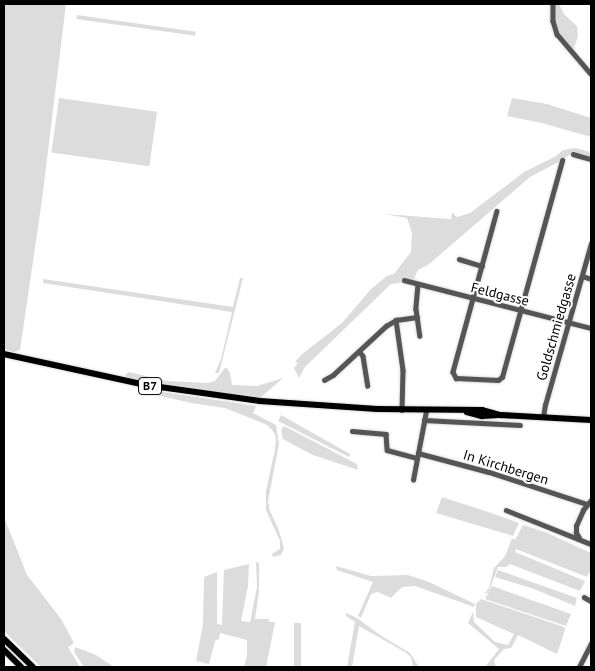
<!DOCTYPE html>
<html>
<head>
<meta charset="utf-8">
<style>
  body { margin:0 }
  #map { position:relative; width:595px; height:671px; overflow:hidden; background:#fff; font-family:"PT Sans",sans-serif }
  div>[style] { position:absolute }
  .green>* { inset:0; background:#dcdcdc; transform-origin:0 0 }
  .roads { filter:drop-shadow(0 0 1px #dbdbdb) drop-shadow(0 0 1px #dbdbdb) }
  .minor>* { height:4.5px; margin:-2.25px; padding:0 2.25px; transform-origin:2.25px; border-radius:2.25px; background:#555 }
  .major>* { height:5.5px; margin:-2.75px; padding:0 2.75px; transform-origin:2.75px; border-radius:2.75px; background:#000 }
  .highway>* { height:6px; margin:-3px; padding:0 3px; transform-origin:3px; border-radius:3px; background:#000 }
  span { translate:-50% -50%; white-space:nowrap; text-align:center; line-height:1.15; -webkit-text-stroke:4px #fff; paint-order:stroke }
  .shield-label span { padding:1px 4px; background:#fff; border:1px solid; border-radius:4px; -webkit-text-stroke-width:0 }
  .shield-label { font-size:12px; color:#000; font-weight:700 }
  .street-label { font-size:14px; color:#000 }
  .frame { position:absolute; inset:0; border:5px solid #000; pointer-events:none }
</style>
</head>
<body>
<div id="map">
  <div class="green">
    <i style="clip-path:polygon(4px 4px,66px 4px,42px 200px,20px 350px,14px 352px,4px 349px)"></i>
    <i style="clip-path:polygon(555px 4px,559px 4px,564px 14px,577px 26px,578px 36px,573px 51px,560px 36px,555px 24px)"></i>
    <i style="left:77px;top:15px;width:120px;height:4px;rotate:8deg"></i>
    <i style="left:59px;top:98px;width:99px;height:55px;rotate:8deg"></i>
    <i style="clip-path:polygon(512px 98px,547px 104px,591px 118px,591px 137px,542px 123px,507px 116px)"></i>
    <i style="clip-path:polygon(575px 148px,591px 152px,591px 157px,572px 153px,562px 160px,530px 177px,428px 265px,418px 270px,413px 281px,391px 284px,305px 367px,299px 378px,294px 368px,298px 363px,295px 362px,301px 355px,342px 323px,371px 289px,387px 276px,394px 274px,411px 252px,412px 233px,407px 218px,384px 214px,451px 219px,452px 212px,457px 217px,470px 213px,524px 172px,556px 156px,563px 150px)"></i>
    <i style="clip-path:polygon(240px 278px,243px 278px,219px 373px,215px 373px,221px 359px,232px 312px,43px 283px,43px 279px,233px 307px)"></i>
    <i style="clip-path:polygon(225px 368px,227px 368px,230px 373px,232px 385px,257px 386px,283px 378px,260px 398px,173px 386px,126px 377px,125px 375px,129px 372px,167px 381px,208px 383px,215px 381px)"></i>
    <i style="clip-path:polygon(149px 390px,256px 406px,253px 413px,276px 425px,279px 444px,268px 501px,270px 511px,278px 528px,284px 548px,281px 555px,273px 557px,272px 554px,280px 549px,280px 541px,266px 510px,266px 491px,275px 449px,276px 438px,273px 431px,267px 425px,225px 408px,191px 403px,148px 393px)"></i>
    <i style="clip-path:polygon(281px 415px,350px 454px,349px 457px,278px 421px)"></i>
    <i style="clip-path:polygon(284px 426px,357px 464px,358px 470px,313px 455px,283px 439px,281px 430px)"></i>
    <i style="clip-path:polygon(442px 497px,491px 513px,519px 523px,513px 536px,436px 513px)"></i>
    <i style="clip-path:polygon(4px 517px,27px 575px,61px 619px,73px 641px,73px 644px,68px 647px,80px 667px,41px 667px,4px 631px)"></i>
    <i style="clip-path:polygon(523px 525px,545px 532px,591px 553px,591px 569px,587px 577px,516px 549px,515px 552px,585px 581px,580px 591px,510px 564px,506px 567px,498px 567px,489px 591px,486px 594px,485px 593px,489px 588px,494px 568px,505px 556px,512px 538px,515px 540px)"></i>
    <i style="clip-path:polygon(256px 562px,259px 563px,259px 591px,255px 619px,269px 619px,269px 622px,275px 622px,266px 667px,244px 667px,247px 655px,247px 640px,220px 633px,219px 639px,215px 641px,209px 664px,196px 661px,203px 624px,204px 577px,217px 572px,217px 624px,222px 625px,224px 570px,249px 564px,248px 586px,241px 621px,250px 622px,257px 587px)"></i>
    <i style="clip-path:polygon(336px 566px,371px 576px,408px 575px,429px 582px,475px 604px,474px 607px,415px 586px,402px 587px,391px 598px,378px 592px,371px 594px,361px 618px,358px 616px,373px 582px,337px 570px)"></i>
    <i style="clip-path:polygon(498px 570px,577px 598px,575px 606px,534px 589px,495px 577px)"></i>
    <i style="clip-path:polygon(492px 586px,571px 614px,566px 626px,485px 599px)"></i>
    <i style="clip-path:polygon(481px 599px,564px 627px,565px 630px,557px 654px,518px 635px,511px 648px,504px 649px,494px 660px,496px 667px,485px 667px,499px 649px,468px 623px,473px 612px,474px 622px,495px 642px,508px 645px,514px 634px,476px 617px,476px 604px)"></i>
    <i style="clip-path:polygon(346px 613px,357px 618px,380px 635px,410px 653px,419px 667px,413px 667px,411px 657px,405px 652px,359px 626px,352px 667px,347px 667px,355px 622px,346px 616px)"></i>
    <i style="left:294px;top:623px;width:7px;height:45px"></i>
    <i style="clip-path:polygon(75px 647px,96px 655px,114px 667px,84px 667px,74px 652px)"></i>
  </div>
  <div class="roads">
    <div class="minor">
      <i style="left:553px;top:4px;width:17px;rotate:90deg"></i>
      <i style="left:553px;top:21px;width:14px;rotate:73deg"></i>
      <i style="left:557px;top:34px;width:52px;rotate:49.6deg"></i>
      <i style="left:573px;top:154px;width:19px;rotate:16deg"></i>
      <i style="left:497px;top:211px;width:167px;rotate:105.3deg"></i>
      <i style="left:453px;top:372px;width:7px;rotate:63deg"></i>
      <i style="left:456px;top:378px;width:42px;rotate:2.7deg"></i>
      <i style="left:498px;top:380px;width:5px;rotate:-37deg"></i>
      <i style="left:502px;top:377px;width:225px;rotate:-74.5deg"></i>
      <i style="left:459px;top:259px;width:24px;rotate:17deg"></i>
      <i style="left:582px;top:276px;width:9px;rotate:18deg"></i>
      <i style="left:404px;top:280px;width:193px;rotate:14.4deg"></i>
      <i style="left:418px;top:284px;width:25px;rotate:95deg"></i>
      <i style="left:416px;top:309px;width:27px;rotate:82deg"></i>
      <i style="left:396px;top:320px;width:50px;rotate:82deg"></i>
      <i style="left:403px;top:370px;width:40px;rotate:91.4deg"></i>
      <i style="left:359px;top:351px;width:6px;rotate:51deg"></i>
      <i style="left:363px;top:356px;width:30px;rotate:81deg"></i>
      <i style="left:324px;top:380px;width:10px;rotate:-29deg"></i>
      <i style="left:333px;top:375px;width:72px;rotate:-42.8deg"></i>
      <i style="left:386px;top:326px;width:12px;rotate:-31deg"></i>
      <i style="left:396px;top:320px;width:21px;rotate:-8deg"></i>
      <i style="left:543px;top:417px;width:12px;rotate:-81deg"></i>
      <i style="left:545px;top:405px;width:168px;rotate:-74.1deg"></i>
      <i style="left:424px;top:420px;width:96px;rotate:3deg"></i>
      <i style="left:352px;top:431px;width:34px;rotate:5deg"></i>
      <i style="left:386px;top:434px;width:16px;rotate:86deg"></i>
      <i style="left:387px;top:450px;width:31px;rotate:15deg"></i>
      <i style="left:418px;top:453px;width:73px;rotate:15deg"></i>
      <i style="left:489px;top:472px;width:103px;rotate:18.1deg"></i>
      <i style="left:413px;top:480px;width:70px;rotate:-79.3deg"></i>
      <i style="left:506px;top:510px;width:92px;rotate:21.8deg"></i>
      <i style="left:579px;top:538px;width:6px;rotate:-121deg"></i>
      <i style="left:576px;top:533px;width:7px;rotate:-90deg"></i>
      <i style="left:576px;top:526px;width:17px;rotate:-66deg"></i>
      <i style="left:583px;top:510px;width:13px;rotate:-51deg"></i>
      <i style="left:584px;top:597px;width:8px;rotate:30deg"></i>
      <i style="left:579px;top:667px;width:27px;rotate:-63deg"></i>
    </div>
    <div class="major">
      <i style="left:4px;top:354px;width:145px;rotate:12.3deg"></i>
      <i style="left:146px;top:385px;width:115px;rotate:8deg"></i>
      <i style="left:260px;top:401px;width:117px;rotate:3.9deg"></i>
      <i style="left:377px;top:409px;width:105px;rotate:0.5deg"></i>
      <i style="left:482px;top:410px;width:20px;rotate:15deg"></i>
      <i style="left:501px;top:415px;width:90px;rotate:3.2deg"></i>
      <i style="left:467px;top:412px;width:16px;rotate:15deg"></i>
      <i style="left:482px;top:416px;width:17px;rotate:-3deg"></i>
    </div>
    <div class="highway">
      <i style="left:4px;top:639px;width:40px;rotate:44deg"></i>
      <i style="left:4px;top:650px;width:24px;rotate:45deg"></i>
    </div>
  </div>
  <div class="shield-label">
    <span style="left:150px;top:386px">B7</span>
  </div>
  <div class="street-label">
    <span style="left:500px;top:294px;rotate:14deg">Feldgasse</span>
    <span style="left:556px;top:327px;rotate:-74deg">Goldschmiedgasse</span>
    <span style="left:506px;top:467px;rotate:17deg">In Kirchbergen</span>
  </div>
  <div class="frame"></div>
</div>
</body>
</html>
